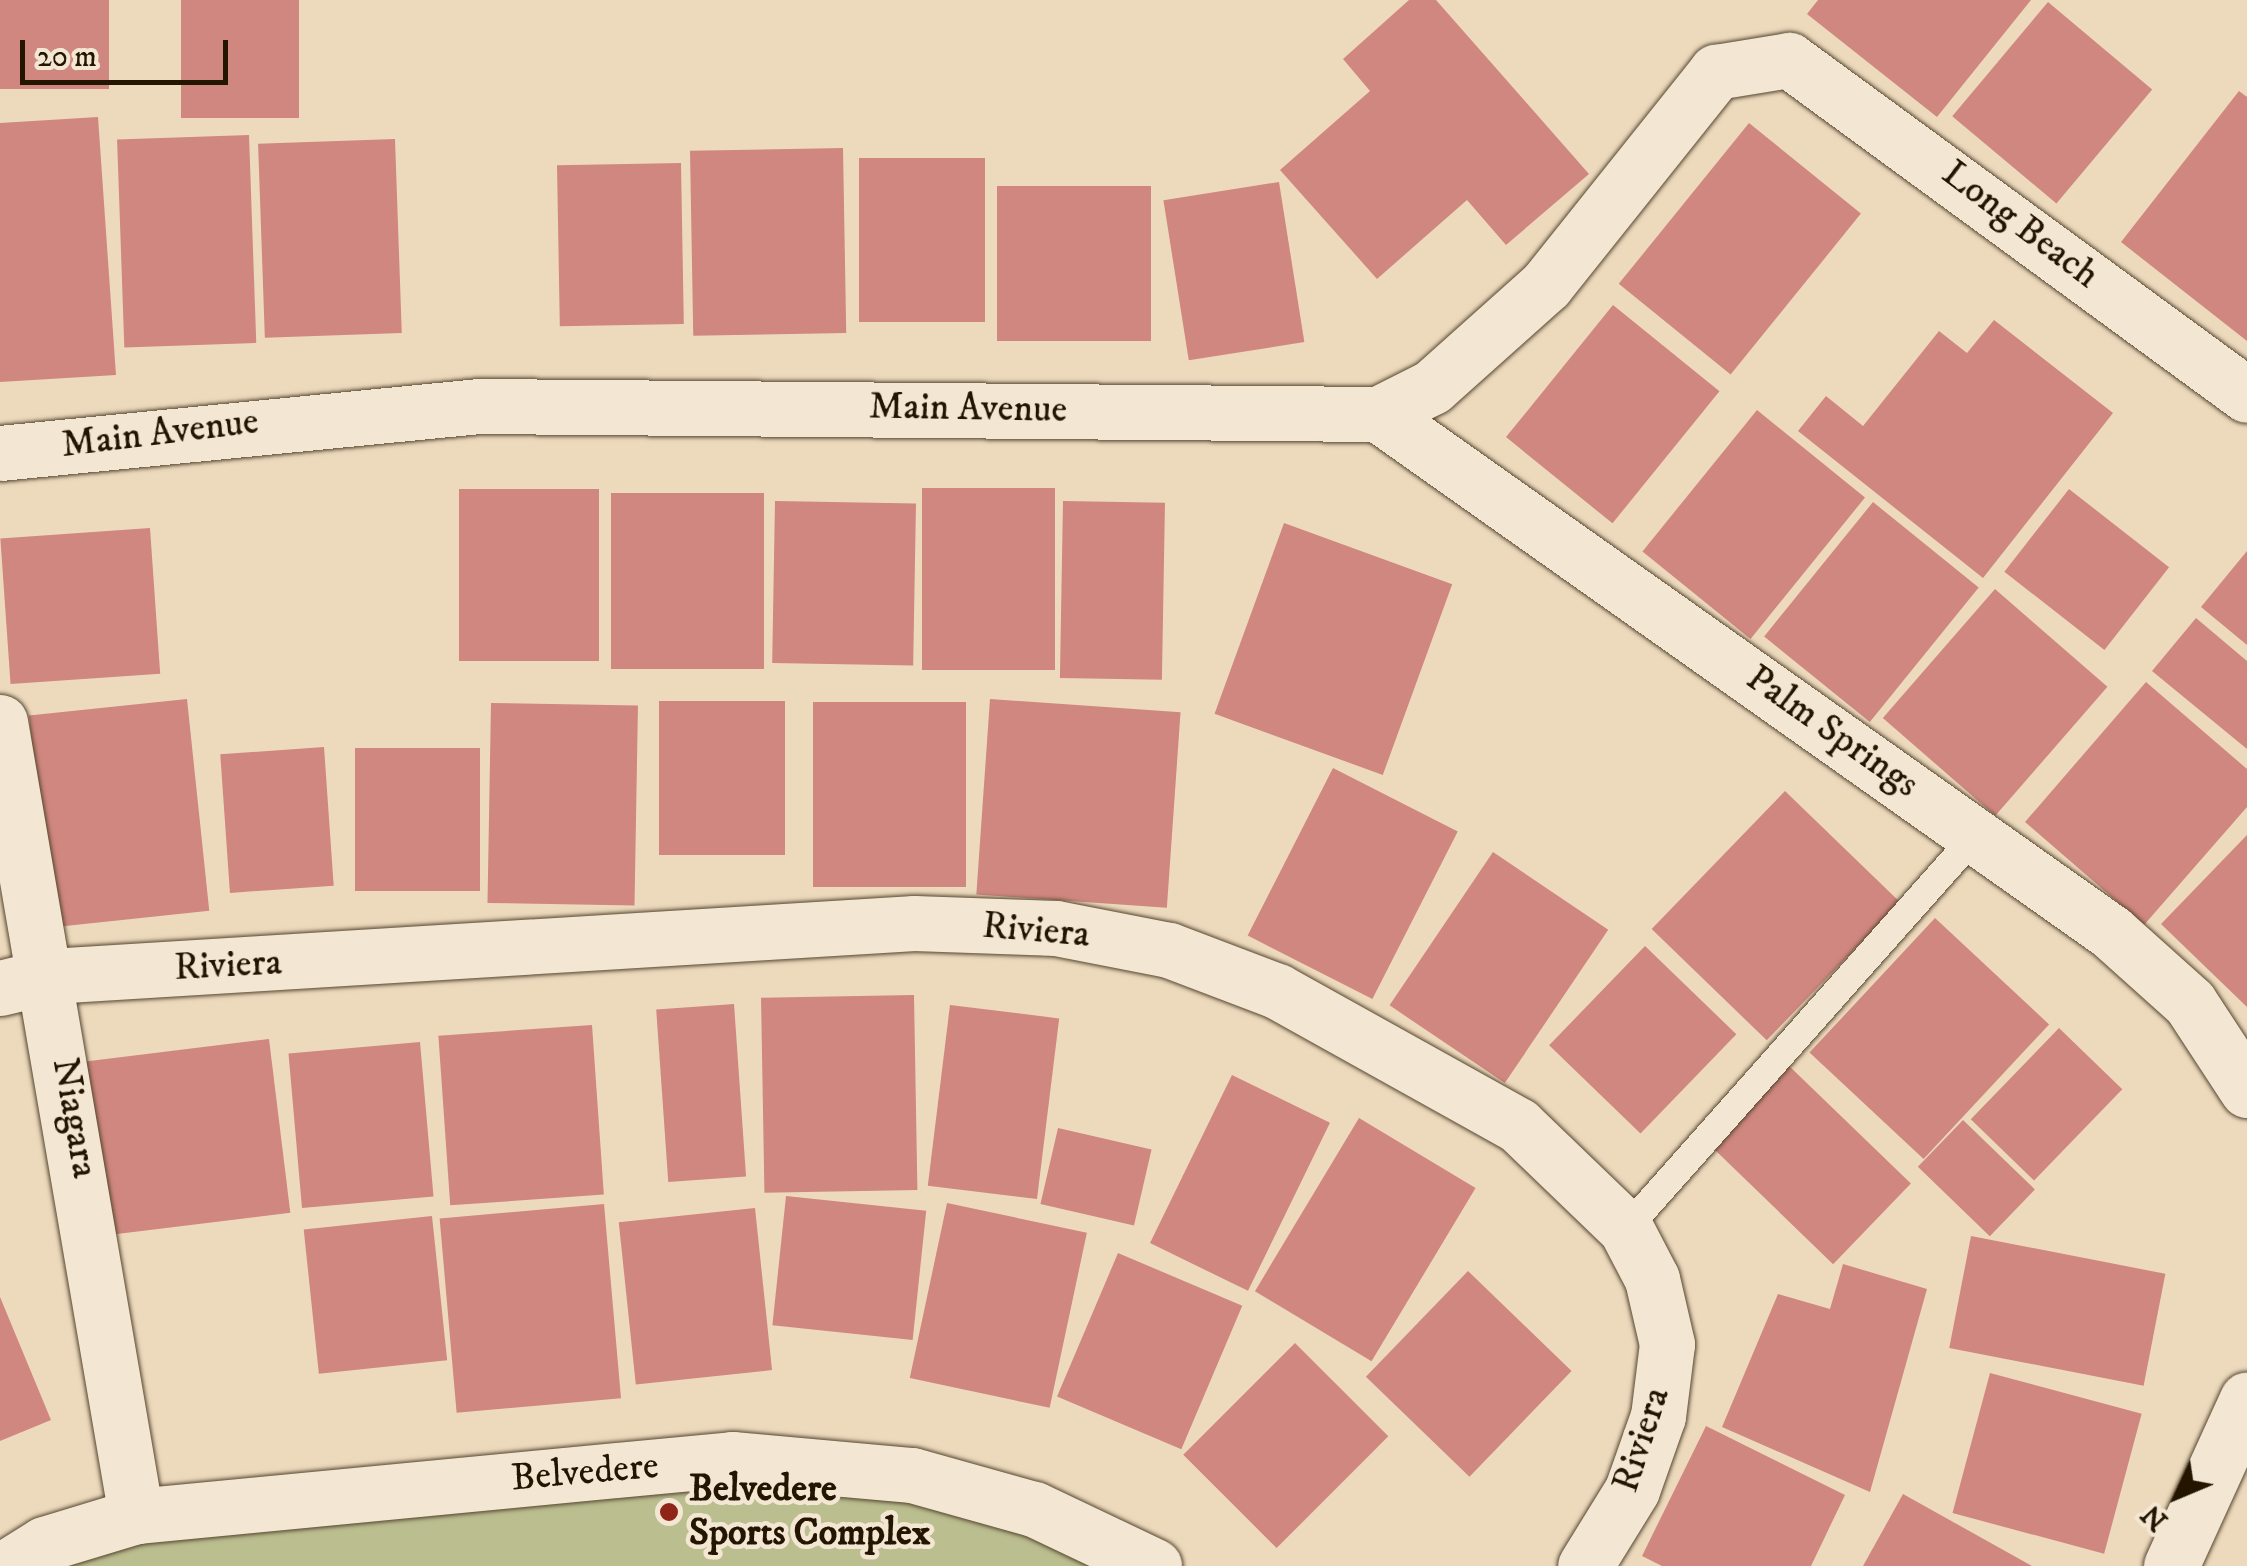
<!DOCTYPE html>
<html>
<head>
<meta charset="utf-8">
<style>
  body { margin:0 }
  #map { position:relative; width:2247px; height:1566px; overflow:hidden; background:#eddabd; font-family:"IM FELL DW Pica",serif }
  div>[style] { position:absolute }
  .green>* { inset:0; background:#bbbe8f }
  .building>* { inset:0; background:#d0877f; transform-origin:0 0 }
  .roads { filter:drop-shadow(0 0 2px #564630) drop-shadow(0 0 2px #564630) }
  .service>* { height:28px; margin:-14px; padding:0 14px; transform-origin:14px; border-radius:14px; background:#f3e7d4 }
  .minor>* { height:55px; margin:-27.5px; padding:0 27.5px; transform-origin:27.5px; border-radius:27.5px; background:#f3e7d4 }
  .dots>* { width:28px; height:28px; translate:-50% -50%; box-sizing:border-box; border:5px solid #f3e7d4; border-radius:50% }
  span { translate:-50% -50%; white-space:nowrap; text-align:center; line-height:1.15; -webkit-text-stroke:9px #f3e7d4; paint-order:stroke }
  .street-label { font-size:38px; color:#241501 }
  .poi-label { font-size:38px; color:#241501; font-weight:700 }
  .left { translate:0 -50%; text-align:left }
  .north { position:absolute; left:2127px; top:1446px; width:100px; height:100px; -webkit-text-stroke:8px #f3e7d4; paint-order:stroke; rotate:226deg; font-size:28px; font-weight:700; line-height:40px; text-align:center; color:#241501 }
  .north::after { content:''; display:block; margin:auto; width:35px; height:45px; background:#241501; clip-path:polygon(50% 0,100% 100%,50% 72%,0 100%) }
  .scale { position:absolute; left:20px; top:40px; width:208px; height:45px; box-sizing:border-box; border:5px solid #241501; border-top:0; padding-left:12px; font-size:30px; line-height:35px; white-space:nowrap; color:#241501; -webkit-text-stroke:8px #f3e7d4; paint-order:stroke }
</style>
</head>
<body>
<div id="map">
  <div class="green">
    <i style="clip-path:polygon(655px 1476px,946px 1499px,1124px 1566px,70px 1566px,174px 1532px)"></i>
  </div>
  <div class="building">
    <i style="left:0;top:0;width:109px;height:89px"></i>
    <i style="left:181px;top:0;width:118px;height:118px"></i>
    <i style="clip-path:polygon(1409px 0,1436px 0,1589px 174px,1506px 245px,1467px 200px,1377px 279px,1280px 170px,1370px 91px,1343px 59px)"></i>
    <i style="clip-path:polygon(1818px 0,2031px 0,1937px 117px,1807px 14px)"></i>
    <i style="left:2048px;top:2px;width:136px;height:149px;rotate:40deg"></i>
    <i style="clip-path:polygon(2239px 91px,2247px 97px,2247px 341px,2121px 242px)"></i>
    <i style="clip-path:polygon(98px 117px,116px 375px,0 382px,0 123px)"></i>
    <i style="left:1749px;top:123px;width:144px;height:207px;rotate:39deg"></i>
    <i style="left:249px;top:135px;width:208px;height:132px;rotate:88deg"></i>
    <i style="left:395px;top:139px;width:194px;height:137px;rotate:88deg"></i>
    <i style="left:843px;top:148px;width:185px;height:153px;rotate:89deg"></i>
    <i style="left:859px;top:158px;width:126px;height:164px"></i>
    <i style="left:681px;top:163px;width:161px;height:124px;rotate:89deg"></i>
    <i style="left:1279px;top:182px;width:162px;height:117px;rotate:81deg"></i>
    <i style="left:997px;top:186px;width:154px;height:155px"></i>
    <i style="left:1613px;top:305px;width:137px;height:170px;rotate:39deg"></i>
    <i style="clip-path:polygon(1994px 320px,2113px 413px,1983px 578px,1798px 431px,1826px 396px,1863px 426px,1939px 331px,1967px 353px)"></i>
    <i style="left:1757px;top:410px;width:139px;height:182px;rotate:39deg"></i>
    <i style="left:922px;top:488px;width:133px;height:182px"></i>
    <i style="left:459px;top:489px;width:140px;height:172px"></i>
    <i style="left:2069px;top:489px;width:127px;height:105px;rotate:38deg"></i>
    <i style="left:611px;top:493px;width:153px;height:176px"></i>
    <i style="left:775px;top:501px;width:141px;height:162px;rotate:1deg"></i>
    <i style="left:1063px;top:501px;width:102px;height:177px;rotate:1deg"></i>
    <i style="left:1873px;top:502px;width:136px;height:173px;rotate:39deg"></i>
    <i style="left:1284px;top:523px;width:179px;height:203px;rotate:20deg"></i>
    <i style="left:150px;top:528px;width:146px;height:150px;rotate:86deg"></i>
    <i style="clip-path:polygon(2247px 551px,2247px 645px,2201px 607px)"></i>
    <i style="left:1995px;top:589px;width:149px;height:171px;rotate:41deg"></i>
    <i style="clip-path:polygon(2196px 618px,2247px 661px,2247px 749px,2152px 671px)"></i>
    <i style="clip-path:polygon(2146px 682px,2247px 769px,2247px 807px,2144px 925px,2025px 822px)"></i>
    <i style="left:187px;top:699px;width:213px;height:159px;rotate:84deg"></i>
    <i style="left:990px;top:699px;width:191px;height:196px;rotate:4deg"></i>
    <i style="left:659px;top:701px;width:126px;height:154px"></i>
    <i style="left:966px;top:702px;width:185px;height:153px;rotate:90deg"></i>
    <i style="left:491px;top:703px;width:147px;height:200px;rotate:1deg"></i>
    <i style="left:324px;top:747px;width:139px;height:104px;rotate:86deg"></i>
    <i style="left:355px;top:748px;width:125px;height:143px"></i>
    <i style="left:1333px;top:768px;width:140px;height:188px;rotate:27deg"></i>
    <i style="left:1785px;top:791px;width:160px;height:192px;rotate:44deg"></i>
    <i style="clip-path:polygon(2247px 835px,2247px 1007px,2161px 924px)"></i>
    <i style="left:1493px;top:852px;width:139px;height:185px;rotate:34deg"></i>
    <i style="left:1935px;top:918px;width:156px;height:184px;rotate:43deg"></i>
    <i style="left:1645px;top:946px;width:127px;height:138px;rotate:44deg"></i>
    <i style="left:914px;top:995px;width:195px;height:153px;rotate:89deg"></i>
    <i style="left:734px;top:1004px;width:173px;height:78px;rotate:86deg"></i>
    <i style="left:950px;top:1005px;width:110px;height:182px;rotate:7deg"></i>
    <i style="left:592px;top:1025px;width:170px;height:154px;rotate:86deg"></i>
    <i style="left:2059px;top:1028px;width:88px;height:127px;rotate:44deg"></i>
    <i style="left:269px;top:1039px;width:175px;height:193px;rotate:83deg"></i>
    <i style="left:420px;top:1042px;width:155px;height:132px;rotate:85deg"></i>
    <i style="left:1785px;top:1062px;width:175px;height:112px;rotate:44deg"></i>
    <i style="left:1232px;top:1075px;width:109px;height:187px;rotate:26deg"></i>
    <i style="left:1359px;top:1118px;width:136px;height:202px;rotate:31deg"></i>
    <i style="left:1963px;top:1120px;width:100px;height:65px;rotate:44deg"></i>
    <i style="left:1058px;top:1128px;width:96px;height:78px;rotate:13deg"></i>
    <i style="left:786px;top:1196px;width:141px;height:130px;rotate:6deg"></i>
    <i style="left:947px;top:1203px;width:143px;height:179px;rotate:12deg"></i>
    <i style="left:604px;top:1204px;width:195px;height:165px;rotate:85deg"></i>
    <i style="left:755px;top:1208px;width:163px;height:137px;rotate:84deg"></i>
    <i style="left:432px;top:1216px;width:145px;height:129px;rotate:84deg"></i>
    <i style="left:1971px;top:1236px;width:198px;height:114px;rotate:11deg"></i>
    <i style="left:1118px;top:1253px;width:135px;height:156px;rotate:23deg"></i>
    <i style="clip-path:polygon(1843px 1264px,1927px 1289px,1870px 1492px,1722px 1427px,1778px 1294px,1830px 1309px)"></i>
    <i style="left:1468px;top:1271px;width:144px;height:147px;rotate:44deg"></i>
    <i style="clip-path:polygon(0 1297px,51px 1420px,0 1441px)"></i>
    <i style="left:1295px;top:1343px;width:132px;height:158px;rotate:45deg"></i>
    <i style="left:1990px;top:1373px;width:157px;height:145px;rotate:15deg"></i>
    <i style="clip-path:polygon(1706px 1426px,1845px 1495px,1811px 1566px,1662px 1566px,1642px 1556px)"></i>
    <i style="clip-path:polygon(1903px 1494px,2032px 1566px,1863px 1566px)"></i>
  </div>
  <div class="roads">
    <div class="service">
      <i style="left:1626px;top:1229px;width:528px;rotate:-48.38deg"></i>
    </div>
    <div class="minor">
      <i style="left:1378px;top:414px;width:898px;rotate:35.25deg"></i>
      <i style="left:2111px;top:932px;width:106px;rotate:41.9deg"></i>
      <i style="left:2190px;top:1003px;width:104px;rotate:56.8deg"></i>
      <i style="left:0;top:453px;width:481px;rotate:-5.6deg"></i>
      <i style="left:479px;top:406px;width:899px;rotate:0.51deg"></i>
      <i style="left:1378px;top:414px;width:60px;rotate:-26.6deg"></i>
      <i style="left:1432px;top:387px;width:153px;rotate:-41.8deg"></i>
      <i style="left:1546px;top:285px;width:273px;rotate:-51.4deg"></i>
      <i style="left:1716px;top:72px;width:74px;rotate:-9.3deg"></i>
      <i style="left:1789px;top:60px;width:567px;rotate:36.18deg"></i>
      <i style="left:0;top:722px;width:806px;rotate:80.28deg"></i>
      <i style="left:0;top:988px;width:51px;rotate:-13.5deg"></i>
      <i style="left:50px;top:976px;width:866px;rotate:-3.51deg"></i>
      <i style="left:914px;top:923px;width:142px;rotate:2deg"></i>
      <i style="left:1056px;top:928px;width:115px;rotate:11deg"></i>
      <i style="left:1169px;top:950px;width:116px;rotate:20.8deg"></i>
      <i style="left:1277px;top:991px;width:276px;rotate:29.1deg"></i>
      <i style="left:1518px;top:1125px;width:150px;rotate:43.9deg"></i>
      <i style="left:1626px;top:1229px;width:56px;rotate:62.5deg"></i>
      <i style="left:1652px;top:1279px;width:67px;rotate:77deg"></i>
      <i style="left:1667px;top:1344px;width:73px;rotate:97.1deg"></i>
      <i style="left:1658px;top:1416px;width:78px;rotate:109.4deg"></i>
      <i style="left:1632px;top:1490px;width:89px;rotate:121.7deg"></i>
      <i style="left:9px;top:1566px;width:41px;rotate:-32.2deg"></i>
      <i style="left:44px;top:1544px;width:96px;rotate:-16.9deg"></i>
      <i style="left:136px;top:1516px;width:599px;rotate:-5.46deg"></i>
      <i style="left:732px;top:1459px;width:181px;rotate:5.1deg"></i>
      <i style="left:912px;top:1475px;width:127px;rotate:15.6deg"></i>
      <i style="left:1034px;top:1509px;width:133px;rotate:25.4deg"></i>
      <i style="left:2171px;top:1566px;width:183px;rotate:-65.5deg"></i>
    </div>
  </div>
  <div class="dots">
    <i style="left:669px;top:1512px;background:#8f2418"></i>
  </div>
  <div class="street-label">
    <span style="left:2020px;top:225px;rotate:37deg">Long Beach</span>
    <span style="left:968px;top:409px;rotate:1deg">Main Avenue</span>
    <span style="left:160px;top:434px;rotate:-7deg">Main Avenue</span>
    <span style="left:1832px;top:732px;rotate:35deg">Palm Springs</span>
    <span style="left:1036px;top:931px;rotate:5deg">Riviera</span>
    <span style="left:228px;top:966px;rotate:-3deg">Riviera</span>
    <span style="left:74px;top:1118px;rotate:80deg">Niagara</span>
    <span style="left:1642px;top:1440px;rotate:-72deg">Riviera</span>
    <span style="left:585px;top:1473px;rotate:-5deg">Belvedere</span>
  </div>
  <div class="poi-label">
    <span class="left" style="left:689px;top:1512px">Belvedere<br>Sports Complex</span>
  </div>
  <div class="north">N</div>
  <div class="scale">20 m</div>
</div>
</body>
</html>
